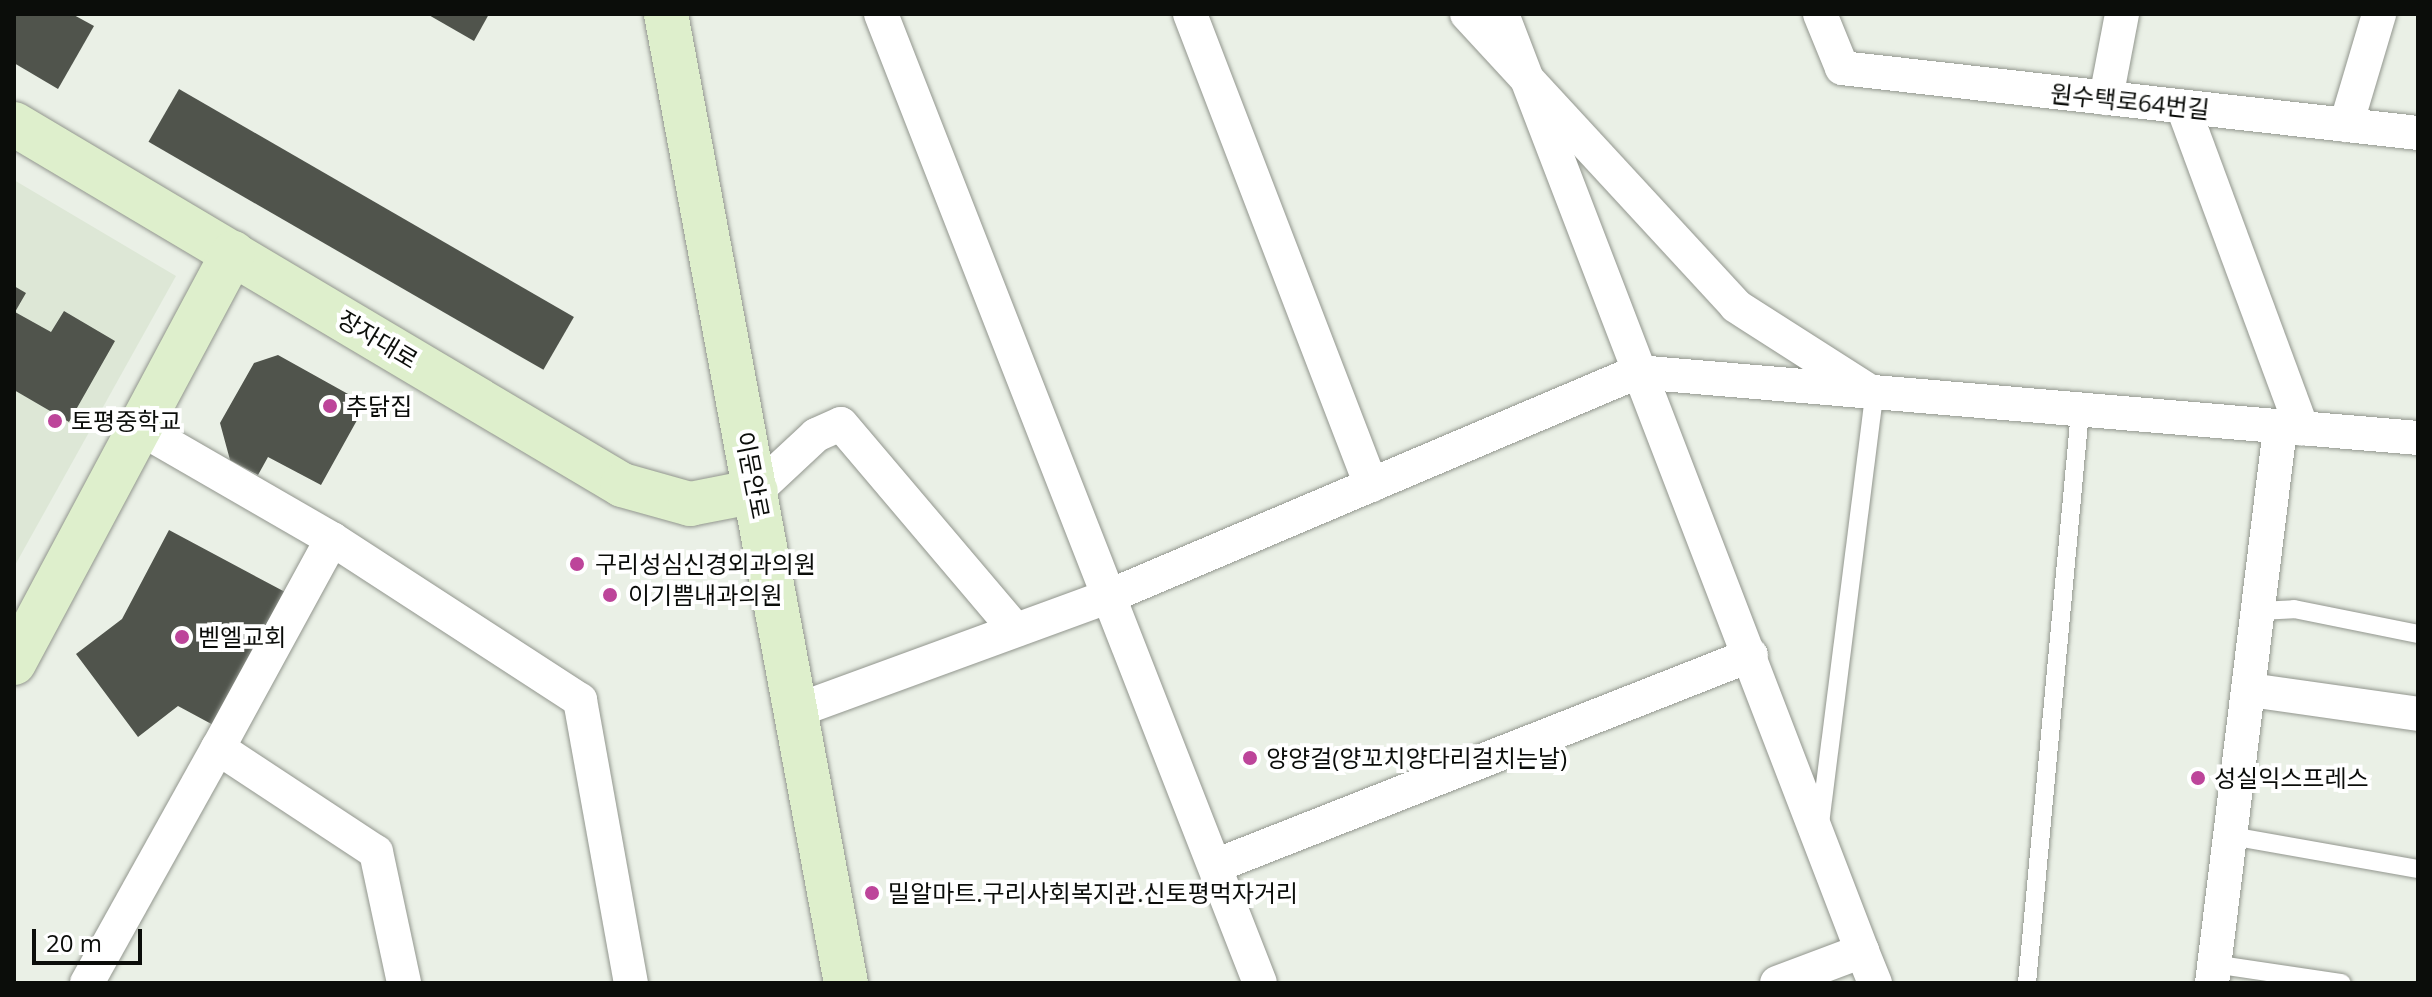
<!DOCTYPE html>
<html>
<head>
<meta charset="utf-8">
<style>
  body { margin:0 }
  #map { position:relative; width:2432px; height:997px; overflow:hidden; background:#eaf0e6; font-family:"Open Sans","Noto Sans KR",sans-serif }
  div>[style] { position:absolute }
  .built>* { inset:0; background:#dde7d6 }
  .building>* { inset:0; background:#50544c; transform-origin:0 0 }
  .roads { filter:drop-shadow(0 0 2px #92968e) drop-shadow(0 0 2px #92968e) }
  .lane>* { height:18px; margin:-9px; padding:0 9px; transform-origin:9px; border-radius:9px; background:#fff }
  .street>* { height:34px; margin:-17px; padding:0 17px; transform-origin:17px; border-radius:17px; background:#fff }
  .secondary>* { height:44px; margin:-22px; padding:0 22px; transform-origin:22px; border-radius:22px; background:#deefcc }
  .dots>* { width:22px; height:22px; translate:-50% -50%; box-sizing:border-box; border:4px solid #fff; border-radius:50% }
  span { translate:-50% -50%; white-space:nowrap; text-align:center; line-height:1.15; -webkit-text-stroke:8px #fff; paint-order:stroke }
  .street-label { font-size:24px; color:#0b0d0a }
  .poi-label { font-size:24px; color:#0b0d0a }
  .left { translate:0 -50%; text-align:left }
  .frame { position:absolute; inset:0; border:16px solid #0b0d0a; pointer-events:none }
  .scale { position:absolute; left:32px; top:929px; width:110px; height:36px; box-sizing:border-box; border:4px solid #0b0d0a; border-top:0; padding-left:10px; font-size:24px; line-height:28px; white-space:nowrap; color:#0b0d0a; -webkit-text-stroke:6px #fff; paint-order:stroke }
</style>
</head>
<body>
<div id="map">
  <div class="built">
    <i style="clip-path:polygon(14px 180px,176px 276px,14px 567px)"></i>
  </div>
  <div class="building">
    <i style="clip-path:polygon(14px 14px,72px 14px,94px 26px,58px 89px,14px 63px)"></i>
    <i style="clip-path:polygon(427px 14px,489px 14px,474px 41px)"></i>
    <i style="left:179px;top:89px;width:456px;height:61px;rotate:30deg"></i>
    <i style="clip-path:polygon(14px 286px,26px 293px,15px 312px,51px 332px,64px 311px,115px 341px,69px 422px,14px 390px)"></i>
    <i style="clip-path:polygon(278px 355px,366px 404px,321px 485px,268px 457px,258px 475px,230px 460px,220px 423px,254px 363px)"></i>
    <i style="clip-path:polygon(169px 530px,287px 593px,217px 727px,178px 706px,138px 737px,76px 654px,122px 619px)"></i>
  </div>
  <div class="roads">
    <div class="lane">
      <i style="left:2259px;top:611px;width:35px;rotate:-3deg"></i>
      <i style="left:2294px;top:609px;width:126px;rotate:11.4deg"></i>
      <i style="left:1820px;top:824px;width:433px;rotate:-82.8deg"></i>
      <i style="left:2231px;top:836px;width:190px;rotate:10deg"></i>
      <i style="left:2213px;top:964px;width:130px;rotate:8.4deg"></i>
      <i style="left:2027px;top:983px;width:573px;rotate:-84.7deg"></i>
    </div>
    <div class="street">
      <i style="left:881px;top:14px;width:1040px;rotate:68.64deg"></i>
      <i style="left:1190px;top:14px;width:505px;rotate:68.98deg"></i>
      <i style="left:1467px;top:14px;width:397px;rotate:47.3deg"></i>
      <i style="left:1736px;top:306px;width:158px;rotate:32.6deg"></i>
      <i style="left:1502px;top:14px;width:1004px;rotate:68.98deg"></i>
      <i style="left:1820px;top:14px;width:58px;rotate:67.8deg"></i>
      <i style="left:1842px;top:68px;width:580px;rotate:6.44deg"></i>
      <i style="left:2106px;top:98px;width:86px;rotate:-79.2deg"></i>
      <i style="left:2183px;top:107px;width:343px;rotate:69.7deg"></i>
      <i style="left:2346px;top:125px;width:116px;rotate:-73.4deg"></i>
      <i style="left:143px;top:430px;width:218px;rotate:30deg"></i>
      <i style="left:332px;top:539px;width:296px;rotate:33deg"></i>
      <i style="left:580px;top:700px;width:288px;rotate:79.8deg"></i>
      <i style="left:756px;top:491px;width:82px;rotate:-43deg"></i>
      <i style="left:816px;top:435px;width:27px;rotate:-24deg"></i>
      <i style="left:841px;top:424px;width:270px;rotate:49.7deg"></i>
      <i style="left:2250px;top:690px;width:170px;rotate:8.1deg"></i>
      <i style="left:798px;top:710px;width:334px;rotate:-20.1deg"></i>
      <i style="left:1112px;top:595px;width:570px;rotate:-23.01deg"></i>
      <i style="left:1637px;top:372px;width:784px;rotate:4.83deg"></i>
      <i style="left:218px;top:748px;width:238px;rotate:-61.4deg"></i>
      <i style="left:1215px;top:866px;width:576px;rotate:-21.49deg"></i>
      <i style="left:87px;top:983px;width:269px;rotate:-60.9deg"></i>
      <i style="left:218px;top:748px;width:189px;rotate:33.4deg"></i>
      <i style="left:376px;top:852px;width:134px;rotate:77.9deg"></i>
      <i style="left:1777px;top:983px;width:91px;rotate:-20.6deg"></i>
      <i style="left:1862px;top:951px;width:35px;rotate:68deg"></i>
      <i style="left:2212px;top:983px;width:559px;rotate:-83.01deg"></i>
    </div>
    <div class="secondary">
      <i style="left:666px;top:14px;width:986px;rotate:79.48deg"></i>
      <i style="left:14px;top:124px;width:707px;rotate:30.7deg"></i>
      <i style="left:622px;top:485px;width:71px;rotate:15.6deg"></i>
      <i style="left:690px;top:504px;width:67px;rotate:-11.1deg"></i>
      <i style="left:14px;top:663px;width:465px;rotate:-61.9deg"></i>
    </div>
  </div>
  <div class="dots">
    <i style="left:330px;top:406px;background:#bd459a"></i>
    <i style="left:55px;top:421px;background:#bd459a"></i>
    <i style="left:577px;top:564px;background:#bd459a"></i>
    <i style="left:610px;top:595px;background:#bd459a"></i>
    <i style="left:182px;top:637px;background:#bd459a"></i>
    <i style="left:1250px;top:758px;background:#bd459a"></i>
    <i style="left:2198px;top:778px;background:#bd459a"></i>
    <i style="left:872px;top:893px;background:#bd459a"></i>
  </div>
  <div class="street-label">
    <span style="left:2130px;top:101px;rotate:6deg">원수택로64번길</span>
    <span style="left:378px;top:339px;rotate:31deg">장자대로</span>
    <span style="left:753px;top:475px;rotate:79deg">이문안로</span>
  </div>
  <div class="poi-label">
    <span class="left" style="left:346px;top:406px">추닭집</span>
    <span class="left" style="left:71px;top:421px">토평중학교</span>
    <span class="left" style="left:595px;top:564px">구리성심신경외과의원</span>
    <span class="left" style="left:628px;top:595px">이기쁨내과의원</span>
    <span class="left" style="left:198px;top:637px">벧엘교회</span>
    <span class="left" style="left:1266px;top:758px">양양걸(양꼬치양다리걸치는날)</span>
    <span class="left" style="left:2214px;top:778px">성실익스프레스</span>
    <span class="left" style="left:888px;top:893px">밀알마트.구리사회복지관.신토평먹자거리</span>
  </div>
  <div class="frame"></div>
  <div class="scale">20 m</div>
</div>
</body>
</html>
